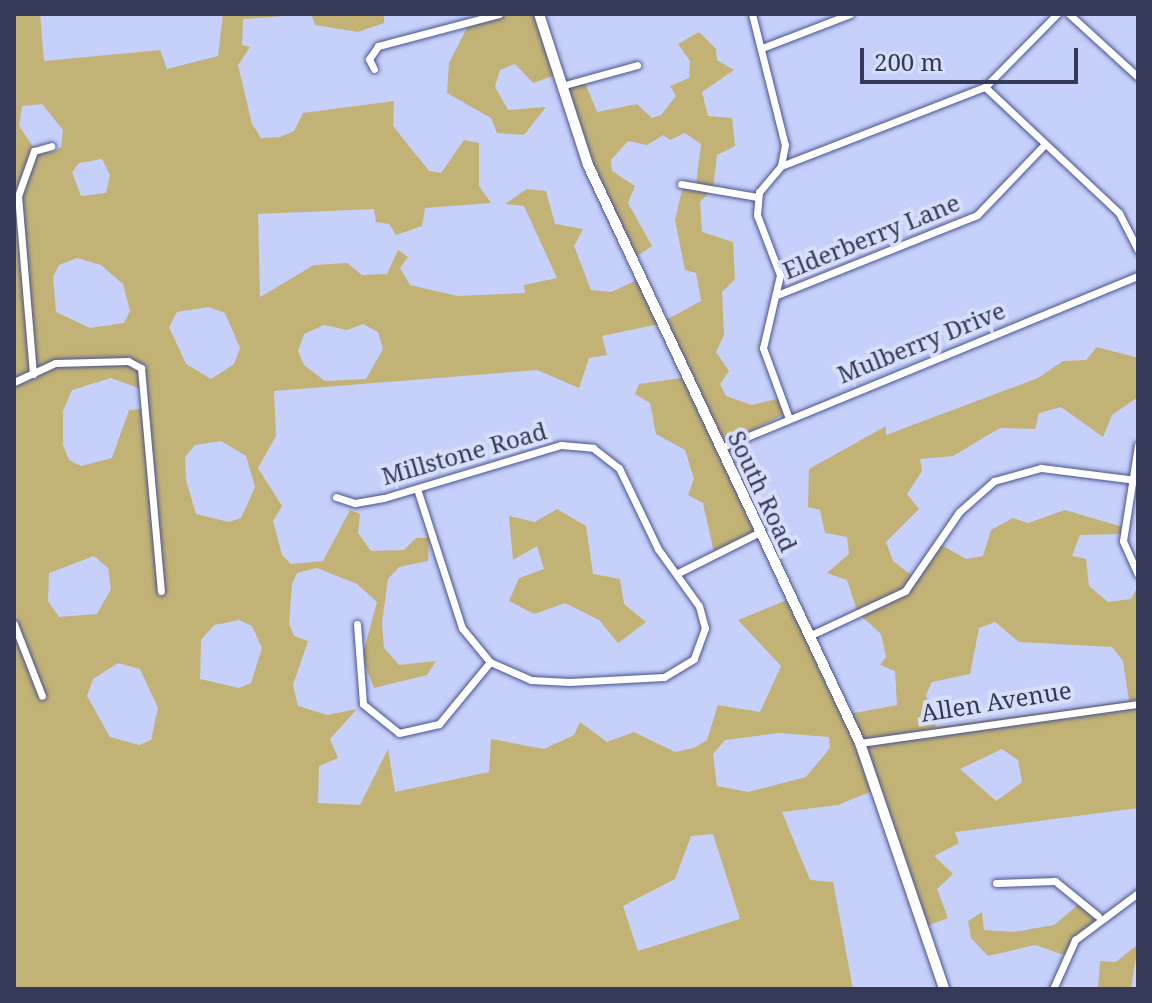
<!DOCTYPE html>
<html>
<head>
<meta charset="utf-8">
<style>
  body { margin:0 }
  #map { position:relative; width:1152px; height:1003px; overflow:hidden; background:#c6d0fa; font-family:"Noto Serif",serif }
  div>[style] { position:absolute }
  .green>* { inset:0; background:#c2b275 }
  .roads { filter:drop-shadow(0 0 2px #4a5390) drop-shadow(0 0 2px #4a5390) }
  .street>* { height:7px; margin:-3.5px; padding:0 3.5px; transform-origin:3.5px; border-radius:3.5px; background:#fff }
  .secondary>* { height:10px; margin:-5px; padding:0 5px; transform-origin:5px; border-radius:5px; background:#fff }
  span { translate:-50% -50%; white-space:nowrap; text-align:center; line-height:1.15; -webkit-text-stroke:8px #d7defa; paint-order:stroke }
  .street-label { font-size:24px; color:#343955 }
  .frame { position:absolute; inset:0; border:16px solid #343955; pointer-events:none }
  .scale { position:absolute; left:860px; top:48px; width:218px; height:36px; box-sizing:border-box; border:4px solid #343955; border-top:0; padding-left:10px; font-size:24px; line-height:28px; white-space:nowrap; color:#343955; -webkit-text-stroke:6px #d7defa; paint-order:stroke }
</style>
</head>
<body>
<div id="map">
  <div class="green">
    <i style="clip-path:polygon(evenodd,14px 14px,40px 14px,44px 61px,160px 50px,167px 69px,218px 56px,223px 14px,384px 14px,384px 23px,358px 32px,315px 25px,311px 14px,243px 19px,242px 45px,250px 47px,238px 65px,252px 124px,261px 138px,280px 137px,294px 131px,303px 113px,394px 101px,393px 126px,429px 171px,441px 173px,464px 140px,479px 143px,479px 186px,491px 203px,425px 208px,422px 226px,396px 235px,389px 224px,376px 222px,374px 209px,258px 214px,260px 297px,314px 265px,347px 263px,362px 275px,387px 274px,398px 250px,408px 257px,400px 268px,410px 285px,457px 296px,525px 293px,524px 285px,557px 278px,524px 206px,505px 204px,527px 189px,546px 191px,555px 224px,583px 229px,574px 246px,591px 290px,611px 292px,642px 278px,659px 324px,602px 336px,607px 355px,589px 358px,579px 388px,537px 370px,274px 391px,276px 436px,258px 468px,282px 506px,273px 521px,282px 555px,291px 564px,323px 561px,350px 510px,360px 514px,358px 533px,371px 551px,404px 550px,416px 538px,429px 538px,428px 561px,399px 567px,388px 579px,382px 622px,384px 648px,399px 665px,436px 661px,427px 675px,374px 688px,362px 657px,377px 602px,357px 584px,317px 568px,297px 573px,292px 584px,289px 623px,294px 636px,308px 641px,293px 685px,298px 706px,327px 715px,357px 709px,330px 739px,338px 758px,319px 766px,318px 803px,360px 805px,388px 749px,395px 792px,489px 772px,491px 739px,544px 749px,574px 735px,580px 722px,607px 742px,634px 732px,675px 752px,694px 748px,707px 740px,718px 705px,760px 712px,781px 666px,738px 620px,792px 598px,849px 714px,897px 705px,895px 671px,880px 665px,886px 657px,881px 634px,858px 613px,847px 580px,827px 573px,849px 554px,847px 537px,825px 533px,820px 510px,808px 507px,809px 469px,886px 426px,886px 435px,1038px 378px,1063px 361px,1086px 360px,1097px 347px,1138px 358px,1138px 397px,1112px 415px,1103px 437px,1061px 407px,1039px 413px,1035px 429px,1000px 428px,953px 456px,920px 459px,922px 471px,907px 494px,919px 509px,886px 542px,893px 561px,915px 578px,940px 544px,966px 559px,983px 556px,991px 530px,1013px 518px,1028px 523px,1065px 510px,1123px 527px,1123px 534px,1080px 535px,1072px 556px,1086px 559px,1089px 586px,1108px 602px,1131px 599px,1138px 586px,1138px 808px,955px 832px,959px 843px,934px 856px,953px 874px,937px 889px,948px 918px,924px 927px,877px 789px,838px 805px,782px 812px,810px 880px,833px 882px,853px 989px,14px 989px,14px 14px,42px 104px,63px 130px,61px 147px,51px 153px,34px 148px,19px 126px,22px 106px,42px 104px,14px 14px,102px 159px,110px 175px,106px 193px,81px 196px,72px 172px,79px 163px,102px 159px,14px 14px,77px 258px,101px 265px,123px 284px,130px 311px,124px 323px,90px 328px,56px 312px,53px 277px,59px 265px,77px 258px,14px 14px,208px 307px,225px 313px,240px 348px,234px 364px,211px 379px,186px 364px,169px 327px,177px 312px,208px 307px,14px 14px,363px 324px,378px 332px,383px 349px,366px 379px,325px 381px,304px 365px,298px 351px,304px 334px,324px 325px,347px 330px,363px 324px,14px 14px,111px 378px,144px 390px,144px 409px,129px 410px,112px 458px,81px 466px,69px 460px,63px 445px,63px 411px,72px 390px,111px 378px,14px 14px,221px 441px,246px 456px,255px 487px,241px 518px,229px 522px,196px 514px,186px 480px,185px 457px,195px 445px,221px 441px,14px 14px,94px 556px,108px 568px,111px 589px,97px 614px,59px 617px,48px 601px,49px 573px,94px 556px,14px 14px,239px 620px,252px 626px,262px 648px,251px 683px,239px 688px,200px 679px,201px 640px,214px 625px,239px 620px,14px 14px,995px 622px,1019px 642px,1112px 647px,1123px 661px,1129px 701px,936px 727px,926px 695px,932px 682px,970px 674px,979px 628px,995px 622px,14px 14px,118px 663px,140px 669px,158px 708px,151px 740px,139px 745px,110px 737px,87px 696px,93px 679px,118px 663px,14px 14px,779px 733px,829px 737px,830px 748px,806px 777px,748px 792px,717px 786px,713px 754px,725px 740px,779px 733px,14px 14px,1002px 749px,1018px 760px,1022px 782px,996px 801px,960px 769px,1002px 749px,14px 14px,713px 834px,740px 919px,638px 951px,623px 906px,675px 879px,691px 836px,713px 834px)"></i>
    <i style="clip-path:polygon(540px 14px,555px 75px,533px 83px,515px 64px,500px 70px,495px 87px,508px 110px,546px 107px,524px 135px,497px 133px,491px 118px,447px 93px,449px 63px,472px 18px)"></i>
    <i style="clip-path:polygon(699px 32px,716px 49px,717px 60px,734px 70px,702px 92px,708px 116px,732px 118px,735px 146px,717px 155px,713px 188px,700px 202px,702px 232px,733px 242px,735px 279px,722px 292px,724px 335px,716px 352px,729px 371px,720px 384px,726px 396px,752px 405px,780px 398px,786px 413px,721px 446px,760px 529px,714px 553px,703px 503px,688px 495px,694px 479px,685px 450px,656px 434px,650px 403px,635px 394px,639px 384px,688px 377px,664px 321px,701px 301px,696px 273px,685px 270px,675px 220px,683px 186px,696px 184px,701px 144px,685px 133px,670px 140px,663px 135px,647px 145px,628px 141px,611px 160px,612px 171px,635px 186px,628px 203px,652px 246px,634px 258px,559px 86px,583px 78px,597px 112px,637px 104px,652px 118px,661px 115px,676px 96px,670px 86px,689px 78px,690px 61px,678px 44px)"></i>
    <i style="clip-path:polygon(557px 509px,586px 526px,593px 574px,620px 579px,624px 604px,646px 622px,618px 643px,599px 620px,565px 603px,534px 614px,509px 601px,519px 578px,544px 569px,537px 546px,513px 560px,509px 516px,535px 522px)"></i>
    <i style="clip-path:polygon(1080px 903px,1095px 920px,1064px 955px,1035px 945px,988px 956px,971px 938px,968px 921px,982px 912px,984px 930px,1014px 932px,1054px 925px)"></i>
    <i style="clip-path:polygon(1138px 944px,1131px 989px,1098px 989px,1100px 961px,1116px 962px)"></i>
  </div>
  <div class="roads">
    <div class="street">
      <i style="left:752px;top:14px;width:135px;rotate:75.9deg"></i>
      <i style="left:785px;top:145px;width:21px;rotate:101deg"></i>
      <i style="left:781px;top:166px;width:34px;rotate:130deg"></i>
      <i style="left:759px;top:192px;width:23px;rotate:95deg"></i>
      <i style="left:757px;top:215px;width:64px;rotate:69deg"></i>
      <i style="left:780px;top:275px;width:75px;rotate:103.1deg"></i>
      <i style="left:763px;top:348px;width:72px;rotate:69.8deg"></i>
      <i style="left:1069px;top:14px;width:93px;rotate:42.4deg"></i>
      <i style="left:762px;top:48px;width:94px;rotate:-21.1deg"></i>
      <i style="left:374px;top:69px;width:11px;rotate:-117deg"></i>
      <i style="left:369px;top:59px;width:16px;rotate:-55deg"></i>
      <i style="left:378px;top:46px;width:125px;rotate:-14.8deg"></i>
      <i style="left:561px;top:86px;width:79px;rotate:-15.4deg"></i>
      <i style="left:985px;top:87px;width:184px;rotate:43.2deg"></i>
      <i style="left:1119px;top:213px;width:42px;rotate:62.8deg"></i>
      <i style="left:781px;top:166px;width:219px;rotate:-21.2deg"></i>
      <i style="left:985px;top:87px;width:103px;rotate:-45.4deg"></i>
      <i style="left:681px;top:184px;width:77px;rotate:9.7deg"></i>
      <i style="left:777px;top:295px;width:215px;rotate:-21.8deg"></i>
      <i style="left:977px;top:215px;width:98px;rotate:-46.2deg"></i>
      <i style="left:33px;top:374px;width:179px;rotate:-94.8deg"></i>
      <i style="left:18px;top:196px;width:48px;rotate:-70.4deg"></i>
      <i style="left:34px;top:151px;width:18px;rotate:-16deg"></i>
      <i style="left:14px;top:382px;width:45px;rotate:-24.9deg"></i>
      <i style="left:55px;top:363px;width:73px;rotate:-1.6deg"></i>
      <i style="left:128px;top:361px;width:15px;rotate:28deg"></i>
      <i style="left:141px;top:368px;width:224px;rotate:84.9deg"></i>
      <i style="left:1138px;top:445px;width:97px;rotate:98.9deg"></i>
      <i style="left:1123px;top:541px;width:36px;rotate:66deg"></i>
      <i style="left:720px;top:448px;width:452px;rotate:-22.4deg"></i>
      <i style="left:336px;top:497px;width:20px;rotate:18deg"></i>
      <i style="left:355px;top:503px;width:29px;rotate:-10deg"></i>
      <i style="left:384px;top:498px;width:185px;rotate:-16.7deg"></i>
      <i style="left:561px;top:445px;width:32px;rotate:5deg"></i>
      <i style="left:593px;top:448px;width:33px;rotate:38deg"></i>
      <i style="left:619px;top:468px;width:90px;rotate:64.3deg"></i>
      <i style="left:658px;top:549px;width:70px;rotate:54.3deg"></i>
      <i style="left:699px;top:606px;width:23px;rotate:75deg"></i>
      <i style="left:705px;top:628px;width:33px;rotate:110deg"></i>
      <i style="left:694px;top:659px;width:35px;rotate:149deg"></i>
      <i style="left:664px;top:677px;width:95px;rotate:177deg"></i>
      <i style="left:569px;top:682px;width:38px;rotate:-177deg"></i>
      <i style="left:531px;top:680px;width:45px;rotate:-156.3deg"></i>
      <i style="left:490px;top:662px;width:44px;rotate:-129.5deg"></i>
      <i style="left:462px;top:628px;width:146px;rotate:-107.9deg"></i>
      <i style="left:678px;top:573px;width:92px;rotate:-26.6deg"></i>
      <i style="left:14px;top:624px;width:77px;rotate:68.7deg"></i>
      <i style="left:357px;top:624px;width:80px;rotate:85.7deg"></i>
      <i style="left:363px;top:704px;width:46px;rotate:38.9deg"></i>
      <i style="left:399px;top:733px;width:41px;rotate:-12.7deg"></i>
      <i style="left:439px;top:724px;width:80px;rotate:-50.6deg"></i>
      <i style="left:811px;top:635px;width:104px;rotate:-25.1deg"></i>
      <i style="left:905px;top:591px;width:96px;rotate:-55.6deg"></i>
      <i style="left:959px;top:512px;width:47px;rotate:-41.5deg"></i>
      <i style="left:994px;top:481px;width:49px;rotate:-15.5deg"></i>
      <i style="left:1041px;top:468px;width:88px;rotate:7.2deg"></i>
      <i style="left:860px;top:743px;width:281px;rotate:-8deg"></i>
      <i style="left:996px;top:883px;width:59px;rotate:-1.9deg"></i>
      <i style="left:1055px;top:881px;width:55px;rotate:39.1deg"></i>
      <i style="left:1053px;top:989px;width:54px;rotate:-65.8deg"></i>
      <i style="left:1075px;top:940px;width:79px;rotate:-36.7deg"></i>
    </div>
    <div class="secondary">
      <i style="left:539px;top:14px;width:159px;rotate:72deg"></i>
      <i style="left:588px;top:165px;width:639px;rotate:64.8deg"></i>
      <i style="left:860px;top:743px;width:260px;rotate:71.1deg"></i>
    </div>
  </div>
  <div class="street-label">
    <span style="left:871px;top:236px;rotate:-22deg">Elderberry Lane</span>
    <span style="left:921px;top:342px;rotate:-22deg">Mulberry Drive</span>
    <span style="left:464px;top:453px;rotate:-16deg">Millstone Road</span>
    <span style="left:763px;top:491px;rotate:65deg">South Road</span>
    <span style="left:996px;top:701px;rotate:-9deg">Allen Avenue</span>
  </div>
  <div class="frame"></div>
  <div class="scale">200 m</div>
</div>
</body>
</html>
